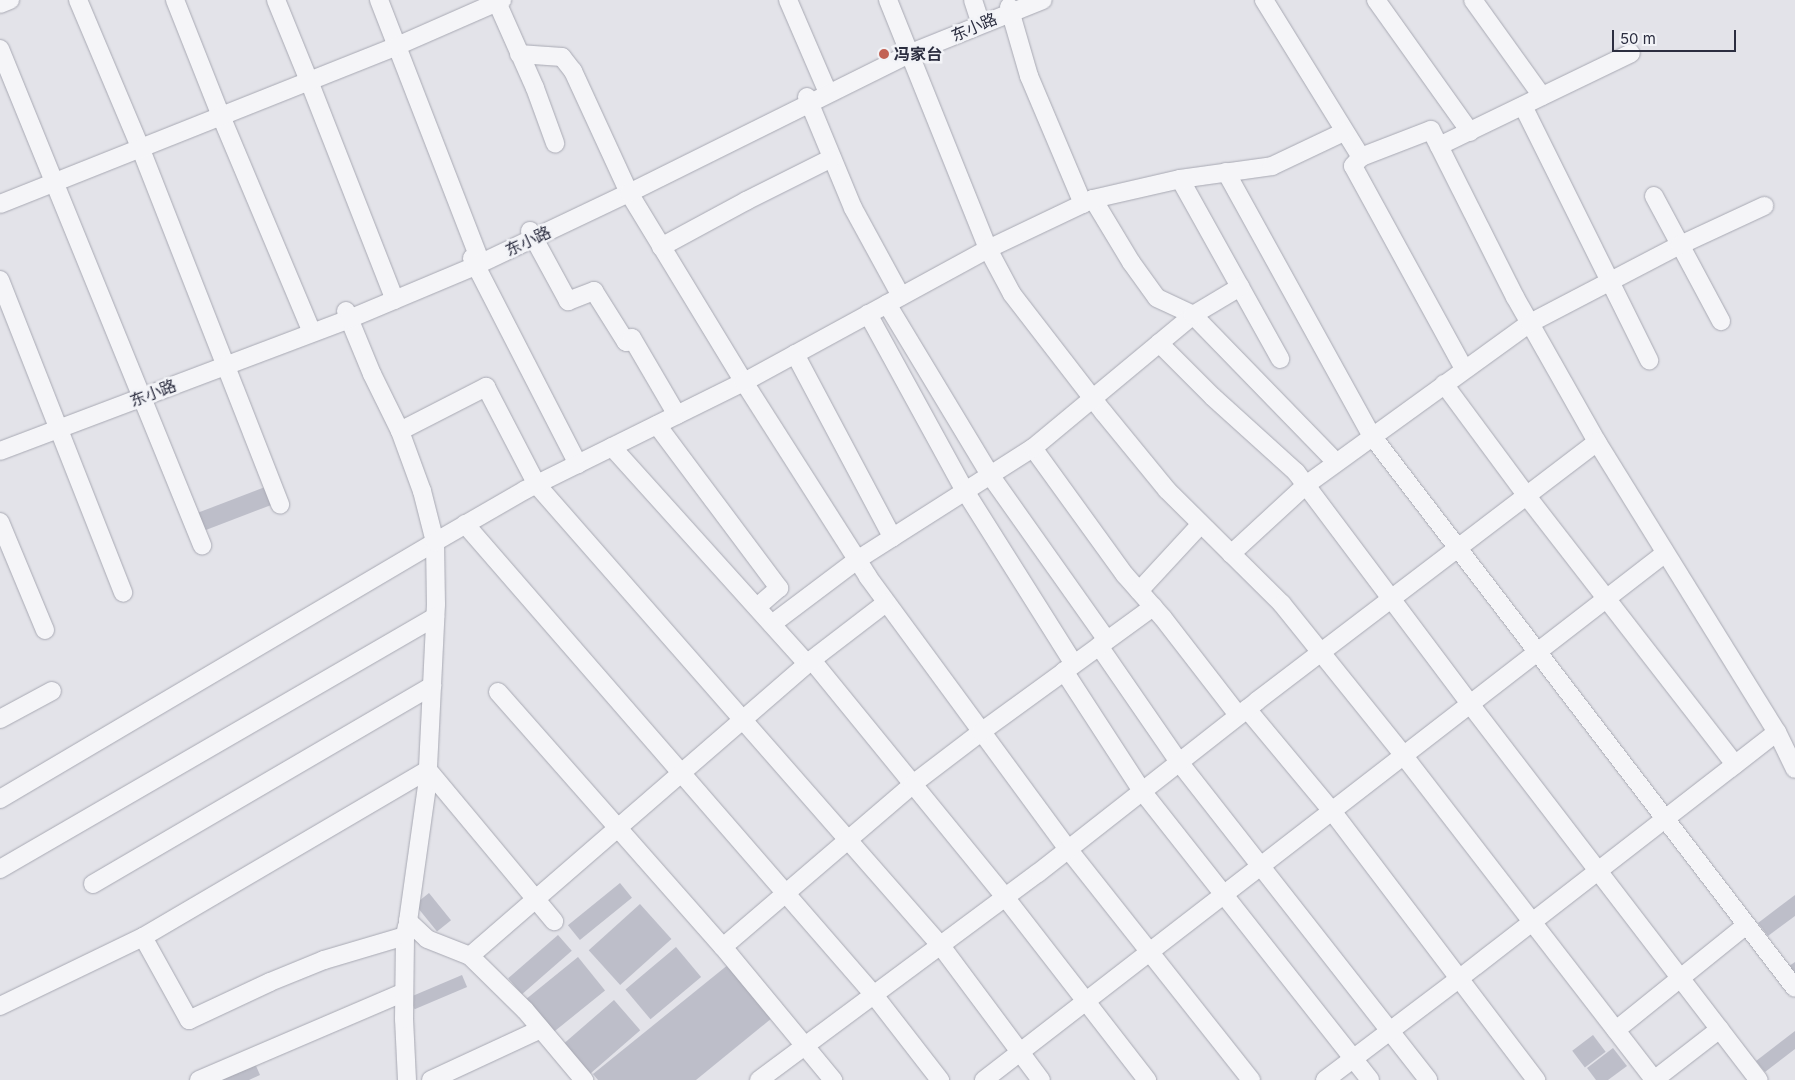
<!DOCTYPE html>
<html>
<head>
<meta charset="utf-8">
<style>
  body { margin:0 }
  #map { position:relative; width:1795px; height:1080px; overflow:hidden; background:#e3e3e9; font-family:Inter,"Noto Sans SC",sans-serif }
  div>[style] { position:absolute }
  .building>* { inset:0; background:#bdbec9; transform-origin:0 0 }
  .roads { filter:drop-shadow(0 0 1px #a8a9b3) drop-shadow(0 0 1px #a8a9b3) }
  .minor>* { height:18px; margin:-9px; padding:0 9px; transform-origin:9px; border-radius:9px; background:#f5f5f8 }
  .dots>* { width:14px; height:14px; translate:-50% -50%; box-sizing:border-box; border:2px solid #f2f3f7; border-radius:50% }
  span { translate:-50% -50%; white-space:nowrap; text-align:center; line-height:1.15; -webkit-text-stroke:5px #f2f3f7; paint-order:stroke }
  .street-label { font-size:16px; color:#2c2e40 }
  .poi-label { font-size:16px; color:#2c2e40; font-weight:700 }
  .left { translate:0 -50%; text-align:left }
  .scale { position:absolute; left:1612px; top:30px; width:124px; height:22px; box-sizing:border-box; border:2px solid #2c2e40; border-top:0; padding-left:6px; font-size:15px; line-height:18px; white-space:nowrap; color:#2c2e40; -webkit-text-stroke:4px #f2f3f7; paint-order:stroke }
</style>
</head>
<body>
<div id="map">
  <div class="building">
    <i style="left:265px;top:487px;width:19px;height:72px;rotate:69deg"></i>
    <i style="left:620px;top:883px;width:19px;height:67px;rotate:51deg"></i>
    <i style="left:429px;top:893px;width:35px;height:18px;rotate:51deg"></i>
    <i style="clip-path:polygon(1795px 895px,1795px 916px,1768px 936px,1758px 923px)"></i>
    <i style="left:640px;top:904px;width:47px;height:69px;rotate:48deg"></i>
    <i style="left:558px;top:935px;width:21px;height:66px;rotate:49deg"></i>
    <i style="left:676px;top:947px;width:39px;height:66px;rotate:50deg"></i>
    <i style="left:578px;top:957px;width:43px;height:67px;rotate:51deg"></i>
    <i style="clip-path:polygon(1795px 962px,1795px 974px,1789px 966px)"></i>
    <i style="clip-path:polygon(729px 964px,772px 1018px,696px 1080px,598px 1080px,593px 1074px)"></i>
    <i style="left:462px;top:975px;width:13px;height:57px;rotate:67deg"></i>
    <i style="left:614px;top:1000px;width:40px;height:66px;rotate:49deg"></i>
    <i style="clip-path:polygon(1795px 1031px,1795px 1049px,1765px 1072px,1756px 1061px)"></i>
    <i style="left:1593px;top:1035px;width:21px;height:26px;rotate:53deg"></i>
    <i style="clip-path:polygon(1613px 1048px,1627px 1066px,1608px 1080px,1596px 1080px,1587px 1068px)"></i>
    <i style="clip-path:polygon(253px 1059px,260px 1075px,249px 1080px,223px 1080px,221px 1074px)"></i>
  </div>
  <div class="roads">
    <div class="minor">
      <i style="left:78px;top:0;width:160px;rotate:67.1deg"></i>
      <i style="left:140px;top:147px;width:384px;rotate:68.6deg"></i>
      <i style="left:175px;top:0;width:125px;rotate:68.4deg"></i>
      <i style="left:221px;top:116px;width:227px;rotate:67.2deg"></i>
      <i style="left:276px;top:0;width:87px;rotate:67.8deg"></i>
      <i style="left:309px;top:81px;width:235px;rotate:68.6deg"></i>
      <i style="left:379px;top:0;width:282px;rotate:68.8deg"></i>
      <i style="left:496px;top:0;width:96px;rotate:66.1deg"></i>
      <i style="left:535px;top:88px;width:59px;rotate:70deg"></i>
      <i style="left:788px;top:0;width:101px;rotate:66.7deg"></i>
      <i style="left:888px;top:0;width:268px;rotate:68.1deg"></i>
      <i style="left:988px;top:249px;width:51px;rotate:61.9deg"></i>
      <i style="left:1012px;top:294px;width:150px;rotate:52.3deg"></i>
      <i style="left:1104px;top:413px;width:99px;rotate:50.7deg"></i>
      <i style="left:1167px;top:490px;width:162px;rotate:44.7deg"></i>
      <i style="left:1282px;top:604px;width:195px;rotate:51.2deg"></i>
      <i style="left:1404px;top:756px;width:409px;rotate:52.3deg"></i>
      <i style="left:1654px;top:1080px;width:83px;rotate:-37.7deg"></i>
      <i style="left:973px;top:0;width:25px;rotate:72deg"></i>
      <i style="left:1264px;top:0;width:185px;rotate:58.3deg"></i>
      <i style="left:1361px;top:157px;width:12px;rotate:132deg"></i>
      <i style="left:1353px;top:166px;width:231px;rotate:61.3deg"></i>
      <i style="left:1376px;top:0;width:162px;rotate:54.5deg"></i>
      <i style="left:1473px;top:0;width:118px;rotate:54.3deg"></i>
      <i style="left:0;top:4px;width:11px;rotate:-22deg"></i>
      <i style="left:1009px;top:7px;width:72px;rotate:73.8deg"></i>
      <i style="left:1029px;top:76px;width:139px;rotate:67.1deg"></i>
      <i style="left:0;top:49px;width:536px;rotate:67.84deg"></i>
      <i style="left:519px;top:54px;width:43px;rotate:4deg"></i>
      <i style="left:562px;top:57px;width:18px;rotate:52deg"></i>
      <i style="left:573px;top:71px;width:134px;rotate:65.3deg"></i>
      <i style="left:629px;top:193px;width:221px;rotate:58.7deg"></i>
      <i style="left:744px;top:382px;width:231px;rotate:57.5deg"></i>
      <i style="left:868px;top:577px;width:338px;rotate:53.7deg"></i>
      <i style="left:1068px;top:849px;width:295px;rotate:51.6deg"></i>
      <i style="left:807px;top:97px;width:120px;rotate:67.5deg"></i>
      <i style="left:853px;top:208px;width:100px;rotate:61.4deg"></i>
      <i style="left:1523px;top:106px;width:284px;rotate:63.6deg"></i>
      <i style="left:1439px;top:146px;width:213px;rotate:-25.8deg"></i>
      <i style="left:1361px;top:157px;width:75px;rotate:-21.1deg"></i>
      <i style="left:1431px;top:130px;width:187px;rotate:63.3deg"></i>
      <i style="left:1515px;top:297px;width:167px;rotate:60.5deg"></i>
      <i style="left:1597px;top:442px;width:341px;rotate:58.2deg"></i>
      <i style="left:1777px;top:732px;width:41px;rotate:64.1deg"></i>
      <i style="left:1226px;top:172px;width:302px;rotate:61.1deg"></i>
      <i style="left:1372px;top:436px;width:695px;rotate:52.54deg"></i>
      <i style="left:1180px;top:179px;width:206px;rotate:60.9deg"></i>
      <i style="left:1654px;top:196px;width:142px;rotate:61.8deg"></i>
      <i style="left:1093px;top:199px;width:74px;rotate:58.9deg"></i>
      <i style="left:1131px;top:262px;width:44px;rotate:54.2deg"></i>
      <i style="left:1157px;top:298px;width:40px;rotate:25deg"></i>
      <i style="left:1193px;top:315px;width:205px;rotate:45.8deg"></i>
      <i style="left:0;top:204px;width:427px;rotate:-21.7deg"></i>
      <i style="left:397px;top:46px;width:115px;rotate:-23.7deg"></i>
      <i style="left:530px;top:231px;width:80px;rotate:61.5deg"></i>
      <i style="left:568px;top:301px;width:28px;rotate:-21deg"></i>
      <i style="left:594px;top:291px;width:60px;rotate:57.9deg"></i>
      <i style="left:626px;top:342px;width:7px;rotate:-34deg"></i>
      <i style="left:632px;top:338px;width:89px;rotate:59.7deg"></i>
      <i style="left:661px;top:247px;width:97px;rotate:-28.4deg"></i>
      <i style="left:746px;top:201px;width:96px;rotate:-26.6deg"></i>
      <i style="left:472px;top:258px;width:232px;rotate:62.8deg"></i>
      <i style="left:0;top:280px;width:336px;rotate:68.5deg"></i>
      <i style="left:887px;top:304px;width:200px;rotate:58.9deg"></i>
      <i style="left:990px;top:475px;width:202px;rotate:54.7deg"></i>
      <i style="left:346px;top:311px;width:68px;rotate:67.6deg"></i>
      <i style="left:372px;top:374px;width:64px;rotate:63.8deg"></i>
      <i style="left:400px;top:431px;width:64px;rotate:69.9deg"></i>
      <i style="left:422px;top:491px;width:53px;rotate:75.7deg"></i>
      <i style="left:435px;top:542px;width:62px;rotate:89.1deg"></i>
      <i style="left:436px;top:604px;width:182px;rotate:92.8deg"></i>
      <i style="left:427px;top:786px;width:136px;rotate:98deg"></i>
      <i style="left:408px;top:921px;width:26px;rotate:43deg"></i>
      <i style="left:427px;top:939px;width:46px;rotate:21.6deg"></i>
      <i style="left:470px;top:956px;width:77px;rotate:44.5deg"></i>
      <i style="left:525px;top:1010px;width:92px;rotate:49.9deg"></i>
      <i style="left:868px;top:314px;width:202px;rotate:61.3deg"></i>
      <i style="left:965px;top:491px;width:204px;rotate:57.8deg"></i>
      <i style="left:1159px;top:343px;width:76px;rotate:45deg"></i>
      <i style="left:1213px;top:397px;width:112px;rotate:42.1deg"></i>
      <i style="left:1296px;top:472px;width:290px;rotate:53.1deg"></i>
      <i style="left:1470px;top:704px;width:474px;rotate:52.5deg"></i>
      <i style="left:795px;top:354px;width:208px;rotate:62deg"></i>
      <i style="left:1444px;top:384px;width:138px;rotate:53.5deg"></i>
      <i style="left:1526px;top:495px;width:341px;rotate:52.2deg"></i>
      <i style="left:657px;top:425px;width:204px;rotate:53.2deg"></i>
      <i style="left:779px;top:588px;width:29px;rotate:139deg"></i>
      <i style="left:400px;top:431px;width:97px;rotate:-27.1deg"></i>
      <i style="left:486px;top:387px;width:110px;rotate:62.5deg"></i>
      <i style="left:537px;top:485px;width:613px;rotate:48.77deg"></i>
      <i style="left:941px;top:946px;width:167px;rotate:53.3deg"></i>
      <i style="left:612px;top:447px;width:287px;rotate:48deg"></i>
      <i style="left:804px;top:660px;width:12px;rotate:20deg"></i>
      <i style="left:815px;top:664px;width:301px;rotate:50.8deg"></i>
      <i style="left:1005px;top:897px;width:232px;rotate:52.2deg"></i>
      <i style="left:1033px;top:448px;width:157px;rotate:54.1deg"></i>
      <i style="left:1125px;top:575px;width:57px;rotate:48.5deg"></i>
      <i style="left:1163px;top:618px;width:123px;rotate:52.3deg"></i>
      <i style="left:0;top:451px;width:373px;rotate:-20.7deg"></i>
      <i style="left:349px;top:319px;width:137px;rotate:-22.8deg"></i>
      <i style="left:475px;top:266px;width:170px;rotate:-25.4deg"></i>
      <i style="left:629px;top:193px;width:315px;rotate:-26.4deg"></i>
      <i style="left:911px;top:53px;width:142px;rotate:-21.9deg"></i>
      <i style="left:0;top:522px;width:117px;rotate:67.4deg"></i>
      <i style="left:465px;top:524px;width:624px;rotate:49.03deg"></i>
      <i style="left:874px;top:995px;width:108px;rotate:52.2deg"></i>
      <i style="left:1231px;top:554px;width:102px;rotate:-42.6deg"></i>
      <i style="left:1306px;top:485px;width:276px;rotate:-35.9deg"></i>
      <i style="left:1530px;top:323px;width:169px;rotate:-27.5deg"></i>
      <i style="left:1680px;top:245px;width:93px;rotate:-24.9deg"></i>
      <i style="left:1139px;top:591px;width:91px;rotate:-47.2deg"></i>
      <i style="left:772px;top:624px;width:106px;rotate:-37deg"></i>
      <i style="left:857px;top:560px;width:209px;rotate:-32.5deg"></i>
      <i style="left:1033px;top:448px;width:208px;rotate:-39.7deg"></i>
      <i style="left:1193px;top:315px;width:55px;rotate:-30.8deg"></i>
      <i style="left:1099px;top:646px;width:141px;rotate:55.4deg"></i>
      <i style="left:1179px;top:762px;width:404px;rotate:51.9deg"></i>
      <i style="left:1064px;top:671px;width:143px;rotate:57deg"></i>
      <i style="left:1142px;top:791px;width:368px;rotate:51.7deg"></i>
      <i style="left:498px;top:692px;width:340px;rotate:48.6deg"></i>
      <i style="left:723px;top:947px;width:173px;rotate:50.4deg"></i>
      <i style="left:1247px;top:709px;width:133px;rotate:50.2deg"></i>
      <i style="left:1332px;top:811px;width:338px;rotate:52.8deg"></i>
      <i style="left:0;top:719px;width:59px;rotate:-28.3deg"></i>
      <i style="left:0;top:799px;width:505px;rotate:-30.57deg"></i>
      <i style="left:435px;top:542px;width:104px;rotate:-30deg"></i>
      <i style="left:525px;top:490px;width:244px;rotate:-26.3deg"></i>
      <i style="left:744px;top:382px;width:278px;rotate:-28.6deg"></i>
      <i style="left:988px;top:249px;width:116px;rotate:-25.5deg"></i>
      <i style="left:1093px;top:199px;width:89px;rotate:-12.9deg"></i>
      <i style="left:1180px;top:179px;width:93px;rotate:-8deg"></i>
      <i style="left:1272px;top:166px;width:80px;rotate:-25.3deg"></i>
      <i style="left:0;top:869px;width:503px;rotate:-30.08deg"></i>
      <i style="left:93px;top:884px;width:393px;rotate:-30.3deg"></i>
      <i style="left:143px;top:937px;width:95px;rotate:61deg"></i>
      <i style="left:189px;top:1020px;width:89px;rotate:-25.1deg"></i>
      <i style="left:270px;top:982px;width:58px;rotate:-22.2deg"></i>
      <i style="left:324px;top:960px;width:84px;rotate:-16.5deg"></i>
      <i style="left:723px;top:947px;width:250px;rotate:-40.6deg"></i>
      <i style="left:913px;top:784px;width:86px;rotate:-37.4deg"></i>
      <i style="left:981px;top:732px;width:213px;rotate:-36deg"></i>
      <i style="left:470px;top:956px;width:449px;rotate:-40.9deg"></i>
      <i style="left:809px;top:662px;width:97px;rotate:-37.5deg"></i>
      <i style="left:0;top:1006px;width:159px;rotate:-25.8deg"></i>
      <i style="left:143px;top:937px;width:330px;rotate:-30.4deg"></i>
      <i style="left:428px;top:770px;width:197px;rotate:50.2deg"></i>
      <i style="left:1616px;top:1030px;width:167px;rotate:-38.9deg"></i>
      <i style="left:199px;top:1080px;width:223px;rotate:-23.2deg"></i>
      <i style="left:407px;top:1080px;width:61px;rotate:-92.8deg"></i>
      <i style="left:404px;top:1019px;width:83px;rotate:-89.3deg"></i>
      <i style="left:405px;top:936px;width:10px;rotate:-79deg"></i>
      <i style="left:431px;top:1080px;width:121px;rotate:-24.9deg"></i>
      <i style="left:759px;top:1080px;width:347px;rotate:-36.6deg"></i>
      <i style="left:1038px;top:873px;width:278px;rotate:-38.1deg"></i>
      <i style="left:1257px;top:701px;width:427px;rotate:-37.3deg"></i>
      <i style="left:984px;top:1080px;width:860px;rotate:-37.72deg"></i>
      <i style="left:1325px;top:1080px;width:169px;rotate:-37.1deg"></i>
      <i style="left:1460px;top:978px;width:401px;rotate:-37.8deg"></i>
    </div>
  </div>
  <div class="dots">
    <i style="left:884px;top:54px;background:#c26254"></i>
  </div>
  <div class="street-label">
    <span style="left:974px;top:27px;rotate:-23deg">东小路</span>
    <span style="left:528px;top:241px;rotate:-25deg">东小路</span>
    <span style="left:153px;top:393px;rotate:-21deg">东小路</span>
  </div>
  <div class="poi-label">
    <span class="left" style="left:894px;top:54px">冯家台</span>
  </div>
  <div class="scale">50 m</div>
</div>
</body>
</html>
